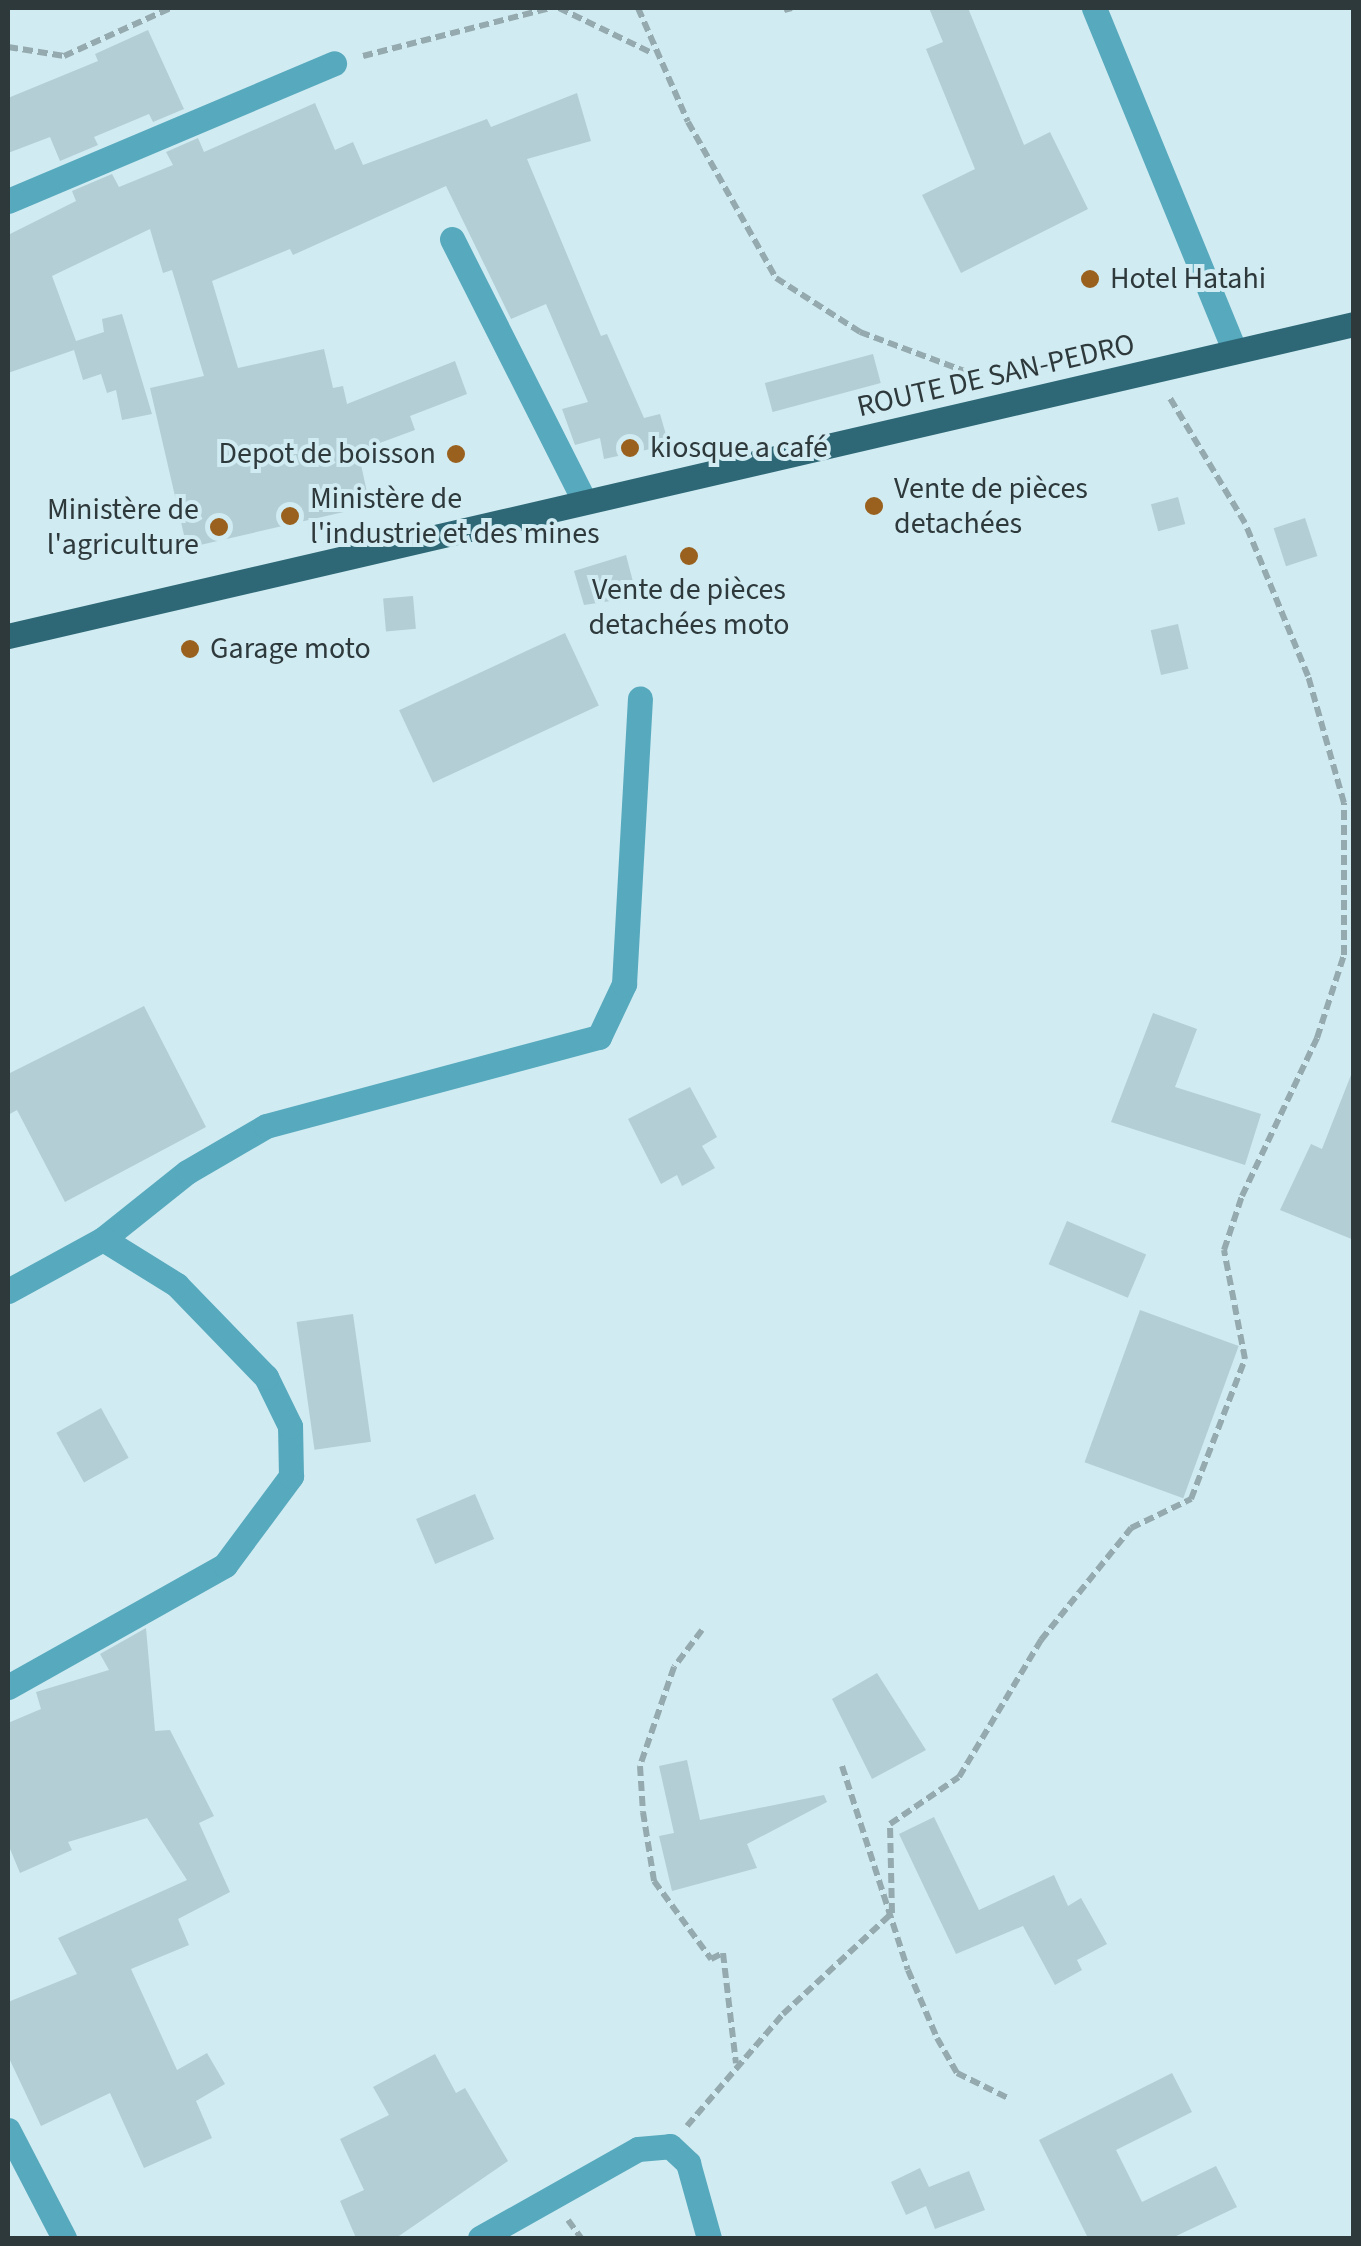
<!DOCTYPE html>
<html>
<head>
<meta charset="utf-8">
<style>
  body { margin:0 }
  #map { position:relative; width:1361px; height:2246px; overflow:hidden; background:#d0ebf2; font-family:"Source Sans 3",sans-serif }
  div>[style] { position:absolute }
  .building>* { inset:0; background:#b3ced5; transform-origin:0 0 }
  .path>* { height:6px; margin-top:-3px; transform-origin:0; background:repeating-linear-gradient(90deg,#95aaaf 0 10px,transparent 0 15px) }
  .street>* { height:25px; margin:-12.5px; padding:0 12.5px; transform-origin:12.5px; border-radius:12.5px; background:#57a9bd }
  .primary>* { height:25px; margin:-12.5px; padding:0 12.5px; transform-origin:12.5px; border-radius:12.5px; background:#2e6876 }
  .dots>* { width:28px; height:28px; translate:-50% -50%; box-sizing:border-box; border:5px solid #d0ebf2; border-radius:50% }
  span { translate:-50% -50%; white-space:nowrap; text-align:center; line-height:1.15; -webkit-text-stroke:8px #d0ebf2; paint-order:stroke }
  .poi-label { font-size:30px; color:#2e393c }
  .left { translate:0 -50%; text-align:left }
  .right { translate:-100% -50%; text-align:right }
  .street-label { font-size:30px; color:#2e393c }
  .frame { position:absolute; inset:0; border:10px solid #2e393c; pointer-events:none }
</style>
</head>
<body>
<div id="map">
  <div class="building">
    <i style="clip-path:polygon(929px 8px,968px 8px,1024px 145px,1050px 132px,1088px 209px,961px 273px,922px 195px,975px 169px,926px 49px,943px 42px)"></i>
    <i style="clip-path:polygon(148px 30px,184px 109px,153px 122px,149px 114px,94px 137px,98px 145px,60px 161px,50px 137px,8px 153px,8px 98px,98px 61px,95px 54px)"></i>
    <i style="clip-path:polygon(577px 93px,591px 141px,527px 159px,601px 336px,607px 334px,644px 418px,660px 414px,669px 445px,604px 459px,600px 438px,575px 445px,562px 409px,588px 402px,546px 304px,511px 319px,446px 186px,293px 255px,290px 249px,212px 281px,238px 368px,324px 349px,333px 388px,343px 386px,347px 404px,455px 361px,467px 394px,410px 416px,415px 430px,358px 451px,370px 506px,187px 548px,150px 388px,204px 376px,172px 270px,163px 273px,150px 229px,52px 276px,76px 341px,104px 332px,102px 319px,122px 314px,152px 414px,122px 420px,116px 390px,107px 393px,101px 374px,83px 380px,74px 350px,8px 373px,8px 235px,76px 201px,72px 191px,112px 174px,119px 187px,173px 165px,166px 152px,198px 138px,204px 152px,315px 103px,335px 150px,353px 142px,363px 165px,487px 119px,491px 127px)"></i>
    <i style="left:873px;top:354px;width:30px;height:112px;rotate:75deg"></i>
    <i style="left:1178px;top:497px;width:28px;height:28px;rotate:75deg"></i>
    <i style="left:1305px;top:518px;width:40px;height:33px;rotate:72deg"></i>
    <i style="clip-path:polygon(626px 555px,637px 597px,584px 605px,574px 571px)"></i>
    <i style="left:413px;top:596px;width:33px;height:30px;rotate:85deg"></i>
    <i style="left:1178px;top:624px;width:46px;height:28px;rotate:77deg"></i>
    <i style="left:565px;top:633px;width:80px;height:183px;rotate:65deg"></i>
    <i style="clip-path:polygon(144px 1006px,206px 1127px,65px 1202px,17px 1110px,8px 1115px,8px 1074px)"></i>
    <i style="clip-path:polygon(1153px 1013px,1197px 1029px,1175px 1087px,1261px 1114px,1245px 1165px,1111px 1122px)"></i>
    <i style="clip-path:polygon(1351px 1075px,1354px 1075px,1354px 1240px,1280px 1210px,1311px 1144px,1322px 1149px)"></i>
    <i style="clip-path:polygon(690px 1087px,717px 1137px,702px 1146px,715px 1168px,682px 1186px,677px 1175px,661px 1184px,628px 1119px)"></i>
    <i style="left:1067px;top:1221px;width:86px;height:47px;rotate:23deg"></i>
    <i style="left:1140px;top:1310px;width:105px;height:162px;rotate:20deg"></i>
    <i style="left:353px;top:1314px;width:129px;height:57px;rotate:82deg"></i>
    <i style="left:101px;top:1408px;width:57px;height:51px;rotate:61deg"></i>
    <i style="left:475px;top:1494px;width:49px;height:64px;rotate:67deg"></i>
    <i style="clip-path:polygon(146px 1628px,155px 1731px,170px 1730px,214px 1816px,199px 1823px,230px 1892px,178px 1919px,189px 1945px,131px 1969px,177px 2070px,207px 2053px,225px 2084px,196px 2101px,212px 2138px,144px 2168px,110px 2093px,41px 2126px,8px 2056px,8px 2002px,77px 1974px,58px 1938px,187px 1880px,147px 1818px,68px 1842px,72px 1850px,20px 1873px,8px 1844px,8px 1723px,41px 1709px,36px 1692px,109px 1670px,100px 1654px)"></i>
    <i style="clip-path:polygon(877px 1673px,926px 1750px,872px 1779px,832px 1699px)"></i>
    <i style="clip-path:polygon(687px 1760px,700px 1820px,824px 1795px,827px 1802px,747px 1844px,757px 1868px,672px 1891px,659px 1836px,674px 1833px,659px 1766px)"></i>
    <i style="clip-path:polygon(934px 1817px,979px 1910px,1054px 1875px,1068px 1906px,1081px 1898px,1107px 1944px,1077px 1960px,1082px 1970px,1055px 1985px,1023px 1926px,956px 1954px,899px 1834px)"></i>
    <i style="clip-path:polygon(435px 2054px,456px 2093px,465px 2088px,508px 2161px,396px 2238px,356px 2238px,340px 2201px,364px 2190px,340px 2139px,389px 2115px,373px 2087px)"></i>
    <i style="clip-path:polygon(1172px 2073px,1192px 2112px,1116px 2150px,1142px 2202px,1216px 2166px,1237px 2207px,1172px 2238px,1088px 2238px,1039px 2140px)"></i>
    <i style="clip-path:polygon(920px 2168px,929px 2187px,969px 2171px,985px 2210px,935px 2229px,926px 2206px,906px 2215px,891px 2182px)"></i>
  </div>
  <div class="path">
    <i style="left:559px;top:8px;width:103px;rotate:25.8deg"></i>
    <i style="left:638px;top:8px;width:124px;rotate:66.3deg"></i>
    <i style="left:688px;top:122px;width:179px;rotate:60.6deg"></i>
    <i style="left:776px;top:278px;width:100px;rotate:32.7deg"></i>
    <i style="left:860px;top:332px;width:131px;rotate:20.5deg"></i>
    <i style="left:784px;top:10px;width:8px;rotate:-14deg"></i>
    <i style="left:8px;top:47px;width:57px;rotate:9.1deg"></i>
    <i style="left:64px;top:56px;width:117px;rotate:-24.2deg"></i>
    <i style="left:363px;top:56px;width:193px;rotate:-14.4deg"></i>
    <i style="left:702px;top:1630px;width:46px;rotate:127.1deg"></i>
    <i style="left:674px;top:1667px;width:105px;rotate:109deg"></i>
    <i style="left:640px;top:1766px;width:46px;rotate:86.3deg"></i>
    <i style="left:643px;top:1812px;width:70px;rotate:80.9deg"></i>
    <i style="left:654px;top:1881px;width:97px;rotate:53.8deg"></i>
    <i style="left:711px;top:1959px;width:13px;rotate:-27deg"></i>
    <i style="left:723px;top:1953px;width:111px;rotate:83.3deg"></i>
    <i style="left:842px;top:1766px;width:214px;rotate:72.1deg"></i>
    <i style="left:908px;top:1970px;width:74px;rotate:66.9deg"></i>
    <i style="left:937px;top:2038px;width:40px;rotate:60.3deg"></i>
    <i style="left:957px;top:2073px;width:57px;rotate:26.1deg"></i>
    <i style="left:687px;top:2126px;width:148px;rotate:-49.4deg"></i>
    <i style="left:783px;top:2014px;width:149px;rotate:-42.8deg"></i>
    <i style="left:892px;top:1913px;width:89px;rotate:-91.3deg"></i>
    <i style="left:890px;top:1824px;width:83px;rotate:-34.3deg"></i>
    <i style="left:959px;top:1777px;width:160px;rotate:-59.1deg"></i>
    <i style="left:1041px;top:1640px;width:144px;rotate:-51.2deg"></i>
    <i style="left:1131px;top:1528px;width:67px;rotate:-25.8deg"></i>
    <i style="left:1191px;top:1499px;width:150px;rotate:-68.9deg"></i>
    <i style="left:1245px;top:1359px;width:111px;rotate:-100.9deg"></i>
    <i style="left:1224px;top:1250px;width:57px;rotate:-71.6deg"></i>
    <i style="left:1242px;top:1196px;width:175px;rotate:-64.6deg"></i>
    <i style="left:1317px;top:1038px;width:87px;rotate:-72deg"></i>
    <i style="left:1344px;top:955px;width:152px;rotate:-90deg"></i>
    <i style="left:1344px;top:803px;width:132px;rotate:-105.8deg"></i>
    <i style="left:1308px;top:676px;width:165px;rotate:-112.4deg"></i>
    <i style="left:1245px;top:523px;width:146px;rotate:-121deg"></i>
    <i style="left:568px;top:2220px;width:22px;rotate:54deg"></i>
  </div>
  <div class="street">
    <i style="left:1094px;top:8px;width:371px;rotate:67.7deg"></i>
    <i style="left:8px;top:201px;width:354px;rotate:-22.9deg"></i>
    <i style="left:452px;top:239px;width:292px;rotate:63.2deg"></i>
    <i style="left:8px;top:1291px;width:108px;rotate:-28.7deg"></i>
    <i style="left:103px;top:1239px;width:107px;rotate:-38.6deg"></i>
    <i style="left:187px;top:1172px;width:91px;rotate:-30.2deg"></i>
    <i style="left:266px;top:1126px;width:345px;rotate:-15deg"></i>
    <i style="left:599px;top:1037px;width:59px;rotate:-64.7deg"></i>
    <i style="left:624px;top:984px;width:286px;rotate:-86.8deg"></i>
    <i style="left:8px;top:1687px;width:249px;rotate:-29.3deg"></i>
    <i style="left:225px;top:1565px;width:111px;rotate:-53.4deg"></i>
    <i style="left:291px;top:1476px;width:50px;rotate:-91.1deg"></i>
    <i style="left:290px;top:1426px;width:55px;rotate:-116.1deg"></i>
    <i style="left:266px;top:1377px;width:128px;rotate:-134.1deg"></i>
    <i style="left:177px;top:1285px;width:87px;rotate:-148.1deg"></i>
    <i style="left:8px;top:2130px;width:122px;rotate:62.6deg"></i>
    <i style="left:480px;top:2238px;width:181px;rotate:-29.4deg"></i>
    <i style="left:638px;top:2149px;width:32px;rotate:-5deg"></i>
    <i style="left:670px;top:2146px;width:25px;rotate:43deg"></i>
    <i style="left:688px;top:2163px;width:78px;rotate:74.4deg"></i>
  </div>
  <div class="primary">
    <i style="left:8px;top:636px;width:1382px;rotate:-13.05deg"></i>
  </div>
  <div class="dots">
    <i style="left:1090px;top:279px;background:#99611d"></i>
    <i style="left:630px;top:448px;background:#99611d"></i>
    <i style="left:456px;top:454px;background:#99611d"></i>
    <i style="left:874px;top:506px;background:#99611d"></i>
    <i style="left:290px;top:516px;background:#99611d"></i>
    <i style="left:219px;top:527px;background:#99611d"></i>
    <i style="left:689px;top:556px;background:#99611d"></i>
    <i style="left:190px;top:649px;background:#99611d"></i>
  </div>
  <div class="poi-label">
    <span class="left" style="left:1110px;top:279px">Hotel Hatahi</span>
    <span class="left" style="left:650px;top:448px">kiosque a café</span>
    <span class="right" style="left:436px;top:454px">Depot de boisson</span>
    <span class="left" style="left:894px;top:506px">Vente de pièces<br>detachées</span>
    <span class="left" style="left:310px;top:516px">Ministère de<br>l'industrie et des mines</span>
    <span class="right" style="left:199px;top:527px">Ministère de<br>l'agriculture</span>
    <span style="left:689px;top:607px">Vente de pièces<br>detachées moto</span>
    <span class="left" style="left:210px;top:649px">Garage moto</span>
  </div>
  <div class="street-label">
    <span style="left:996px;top:376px;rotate:-13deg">ROUTE DE SAN-PEDRO</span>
  </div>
  <div class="frame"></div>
</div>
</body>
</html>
